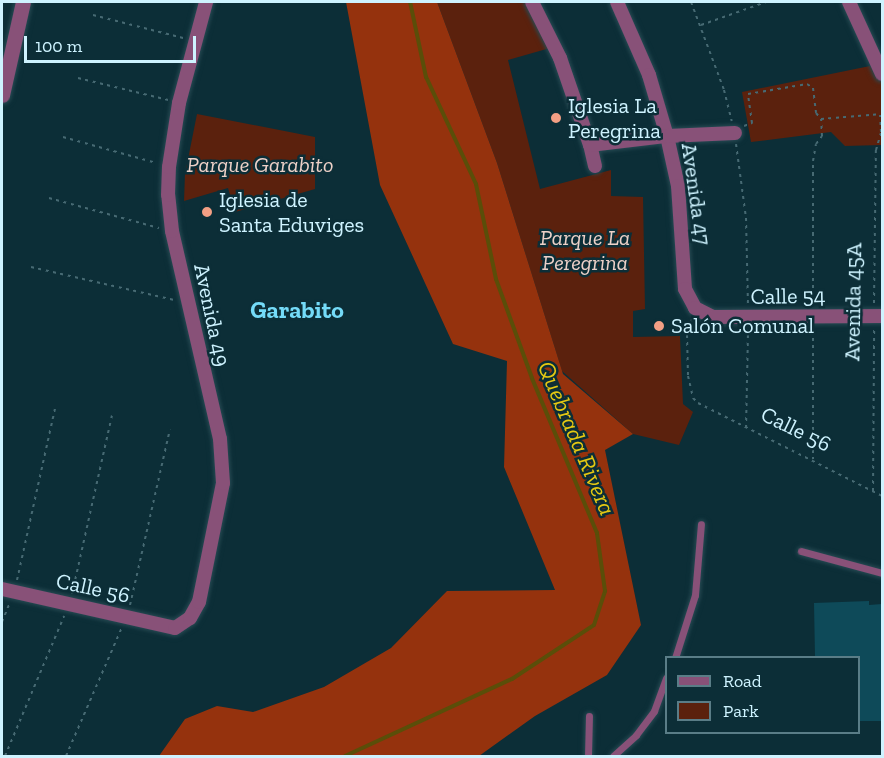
<!DOCTYPE html>
<html>
<head>
<meta charset="utf-8">
<style>
  body { margin:0 }
  #map { position:relative; width:884px; height:758px; overflow:hidden; background:#0c2e37; font-family:"Zilla Slab",serif }
  div>[style] { position:absolute }
  .green>* { inset:0; background:#5b210d }
  .forest>* { inset:0; background:#95320d }
  .stream>* { height:4px; margin:-2px; padding:0 2px; transform-origin:2px; border-radius:2px; background:#5a4e09 }
  .building>* { inset:0; background:#0e4a59 }
  .path>* { height:2px; margin-top:-1px; transform-origin:0; background:repeating-linear-gradient(90deg,#476a73 0 3px,transparent 0 7.5px) }
  .roads { filter:drop-shadow(0 0 2px #274a53) drop-shadow(0 0 2px #274a53) }
  .service>* { height:7px; margin:-3.5px; padding:0 3.5px; transform-origin:3.5px; border-radius:3.5px; background:#885178 }
  .minor>* { height:14px; margin:-7px; padding:0 7px; transform-origin:7px; border-radius:7px; background:#885178 }
  .tertiary>* { height:15px; margin:-7.5px; padding:0 7.5px; transform-origin:7.5px; border-radius:7.5px; background:#885178 }
  .dots>* { width:16px; height:16px; translate:-50% -50%; box-sizing:border-box; border:3px solid #0c2e37; border-radius:50% }
  span { translate:-50% -50%; white-space:nowrap; text-align:center; line-height:1.15; -webkit-text-stroke:5px #0c2e37; paint-order:stroke }
  .poi-label { font-size:22px; color:#cef3ff }
  .left { translate:0 -50%; text-align:left }
  .park-label { font-size:22px; color:#edd1c8; font-style:italic }
  .street-label { font-size:22px; color:#cef3ff }
  .neighbourhood-label { font-size:24px; color:#74dbf8; font-weight:700 }
  .water-label { font-size:24px; color:#e5c813; font-style:italic }
  .frame { position:absolute; inset:0; border:3px solid #cef3ff; pointer-events:none }
  .legend { position:absolute; left:665px; top:656px; width:195px; height:78px; box-sizing:border-box; background:#0c2e37; border:2px solid #5a7d87; margin:0; padding:8px 10px; list-style:none; font-size:18px; color:#cef3ff }
  .legend li { display:flex; align-items:center; gap:12px; height:30px }
  .legend b { width:30px; border:2px solid #5a7d87 }
  .scale { position:absolute; left:24px; top:36px; width:172px; height:27px; box-sizing:border-box; border:3px solid #cef3ff; border-top:0; padding-left:8px; font-size:18px; line-height:21px; white-space:nowrap; color:#cef3ff; -webkit-text-stroke:4px #0c2e37; paint-order:stroke }
</style>
</head>
<body>
<div id="map">
  <div class="green">
    <i style="clip-path:polygon(437px 2px,527px 2px,550px 48px,508px 60px,540px 189px,611px 170px,611px 196px,643px 197px,645px 309px,633px 311px,633px 337px,680px 336px,683px 404px,693px 412px,679px 445px,633px 434px,562px 371px,497px 163px)"></i>
    <i style="clip-path:polygon(870px 66px,882px 81px,882px 145px,845px 146px,831px 132px,751px 142px,742px 92px)"></i>
    <i style="clip-path:polygon(197px 114px,315px 137px,315px 189px,235px 212px,228px 188px,184px 201px,185px 174px)"></i>
  </div>
  <div class="forest">
    <i style="clip-path:polygon(346px 2px,437px 2px,497px 163px,563px 374px,633px 434px,605px 450px,641px 625px,607px 675px,535px 716px,479px 756px,159px 756px,185px 719px,217px 706px,253px 712px,324px 687px,391px 648px,447px 591px,555px 590px,504px 467px,507px 361px,453px 344px,380px 185px)"></i>
  </div>
  <div class="stream">
    <i style="left:345px;top:756px;width:184px;rotate:-24.8deg"></i>
    <i style="left:512px;top:679px;width:98px;rotate:-33.4deg"></i>
    <i style="left:594px;top:625px;width:36px;rotate:-72deg"></i>
    <i style="left:605px;top:591px;width:59px;rotate:-97.9deg"></i>
    <i style="left:597px;top:533px;width:168px;rotate:-112.8deg"></i>
    <i style="left:532px;top:378px;width:105px;rotate:-110deg"></i>
    <i style="left:496px;top:279px;width:97px;rotate:-101.9deg"></i>
    <i style="left:476px;top:184px;width:118px;rotate:-115deg"></i>
    <i style="left:426px;top:77px;width:77px;rotate:-102deg"></i>
  </div>
  <div class="building">
    <i style="clip-path:polygon(869px 601px,869px 605px,882px 604px,882px 721px,858px 721px,858px 657px,815px 657px,814px 603px)"></i>
  </div>
  <div class="path">
    <i style="left:691px;top:2px;width:94px;rotate:69.4deg"></i>
    <i style="left:724px;top:90px;width:32px;rotate:76deg"></i>
    <i style="left:93px;top:15px;width:93px;rotate:14.3deg"></i>
    <i style="left:701px;top:25px;width:69px;rotate:-19.5deg"></i>
    <i style="left:78px;top:78px;width:93px;rotate:13.7deg"></i>
    <i style="left:744px;top:126px;width:9px;rotate:-21deg"></i>
    <i style="left:752px;top:123px;width:29px;rotate:-98deg"></i>
    <i style="left:748px;top:94px;width:60px;rotate:-9.6deg"></i>
    <i style="left:807px;top:84px;width:7px;rotate:34deg"></i>
    <i style="left:813px;top:88px;width:25px;rotate:83deg"></i>
    <i style="left:816px;top:113px;width:8px;rotate:50deg"></i>
    <i style="left:821px;top:119px;width:61px;rotate:-4.7deg"></i>
    <i style="left:63px;top:137px;width:97px;rotate:15.6deg"></i>
    <i style="left:736px;top:144px;width:75px;rotate:82.3deg"></i>
    <i style="left:746px;top:218px;width:87px;rotate:88.7deg"></i>
    <i style="left:49px;top:198px;width:114px;rotate:15.3deg"></i>
    <i style="left:31px;top:267px;width:147px;rotate:13deg"></i>
    <i style="left:813px;top:303px;width:142px;rotate:-90deg"></i>
    <i style="left:813px;top:161px;width:17px;rotate:-80deg"></i>
    <i style="left:816px;top:144px;width:10px;rotate:-53deg"></i>
    <i style="left:822px;top:136px;width:17px;rotate:-93deg"></i>
    <i style="left:874px;top:303px;width:153px;rotate:-89.3deg"></i>
    <i style="left:876px;top:150px;width:19px;rotate:-74deg"></i>
    <i style="left:881px;top:132px;width:17px;rotate:-93deg"></i>
    <i style="left:692px;top:319px;width:17px;rotate:107deg"></i>
    <i style="left:687px;top:335px;width:41px;rotate:88.6deg"></i>
    <i style="left:688px;top:376px;width:23px;rotate:77deg"></i>
    <i style="left:693px;top:398px;width:7px;rotate:45deg"></i>
    <i style="left:698px;top:403px;width:206px;rotate:26.8deg"></i>
    <i style="left:813px;top:330px;width:129px;rotate:90deg"></i>
    <i style="left:746px;top:428px;width:99px;rotate:-88.8deg"></i>
    <i style="left:873px;top:491px;width:162px;rotate:-89.6deg"></i>
    <i style="left:17px;top:580px;width:180px;rotate:-77.5deg"></i>
    <i style="left:72px;top:594px;width:183px;rotate:-77.4deg"></i>
    <i style="left:130px;top:605px;width:180px;rotate:-77.2deg"></i>
    <i style="left:2px;top:622px;width:22px;rotate:-68deg"></i>
    <i style="left:5px;top:756px;width:152px;rotate:-67.1deg"></i>
    <i style="left:66px;top:756px;width:141px;rotate:-66.5deg"></i>
  </div>
  <div class="roads">
    <div class="service">
      <i style="left:801px;top:551px;width:84px;rotate:15.2deg"></i>
      <i style="left:675px;top:658px;width:66px;rotate:-72.4deg"></i>
      <i style="left:695px;top:595px;width:71px;rotate:-85.2deg"></i>
      <i style="left:588px;top:756px;width:40px;rotate:-88.6deg"></i>
      <i style="left:613px;top:756px;width:31px;rotate:-42deg"></i>
      <i style="left:636px;top:735px;width:30px;rotate:-53deg"></i>
      <i style="left:654px;top:711px;width:35px;rotate:-70deg"></i>
    </div>
    <div class="minor">
      <i style="left:532px;top:2px;width:63px;rotate:63.4deg"></i>
      <i style="left:560px;top:58px;width:92px;rotate:71deg"></i>
      <i style="left:617px;top:2px;width:80px;rotate:66.3deg"></i>
      <i style="left:649px;top:75px;width:64px;rotate:73.6deg"></i>
      <i style="left:667px;top:136px;width:51px;rotate:77.6deg"></i>
      <i style="left:678px;top:186px;width:103px;rotate:86.1deg"></i>
      <i style="left:685px;top:289px;width:21px;rotate:62deg"></i>
      <i style="left:695px;top:308px;width:20px;rotate:27deg"></i>
      <i style="left:713px;top:317px;width:169px;rotate:-0.3deg"></i>
      <i style="left:849px;top:2px;width:79px;rotate:65.4deg"></i>
      <i style="left:595px;top:166px;width:22px;rotate:-103deg"></i>
      <i style="left:590px;top:145px;width:78px;rotate:-6.7deg"></i>
      <i style="left:667px;top:136px;width:68px;rotate:-2.5deg"></i>
      <i style="left:2px;top:589px;width:177px;rotate:12.7deg"></i>
      <i style="left:175px;top:628px;width:18px;rotate:-34deg"></i>
      <i style="left:190px;top:618px;width:18px;rotate:-61deg"></i>
      <i style="left:199px;top:602px;width:121px;rotate:-78.6deg"></i>
      <i style="left:223px;top:483px;width:44px;rotate:-93.9deg"></i>
      <i style="left:220px;top:439px;width:213px;rotate:-103deg"></i>
      <i style="left:172px;top:231px;width:36px;rotate:-96deg"></i>
      <i style="left:168px;top:195px;width:28px;rotate:-88deg"></i>
      <i style="left:169px;top:167px;width:65px;rotate:-81.1deg"></i>
      <i style="left:179px;top:103px;width:105px;rotate:-75deg"></i>
    </div>
    <div class="tertiary">
      <i style="left:2px;top:95px;width:95px;rotate:-77.3deg"></i>
    </div>
  </div>
  <div class="dots">
    <i style="left:556px;top:118px;background:#f39f84"></i>
    <i style="left:207px;top:212px;background:#f39f84"></i>
    <i style="left:659px;top:326px;background:#f39f84"></i>
  </div>
  <div class="poi-label">
    <span class="left" style="left:568px;top:118px">Iglesia La<br>Peregrina</span>
    <span class="left" style="left:219px;top:212px">Iglesia de<br>Santa Eduviges</span>
    <span class="left" style="left:671px;top:326px">Salón Comunal</span>
  </div>
  <div class="park-label">
    <span style="left:260px;top:165px">Parque Garabito</span>
    <span style="left:585px;top:250px">Parque La<br>Peregrina</span>
  </div>
  <div class="street-label">
    <span style="left:696px;top:194px;rotate:82deg">Avenida 47</span>
    <span style="left:788px;top:296px;rotate:-1deg">Calle 54</span>
    <span style="left:853px;top:302px;rotate:-89deg">Avenida 45A</span>
    <span style="left:212px;top:315px;rotate:78deg">Avenida 49</span>
    <span style="left:796px;top:429px;rotate:26deg">Calle 56</span>
    <span style="left:93px;top:588px;rotate:12deg">Calle 56</span>
  </div>
  <div class="neighbourhood-label">
    <span style="left:297px;top:310px">Garabito</span>
  </div>
  <div class="water-label">
    <span style="left:577px;top:438px;rotate:67deg">Quebrada Rivera</span>
  </div>
  <div class="frame"></div>
  <ul class="legend">
  <li><b style="height:8px;background:#885178"></b>Road</li>
  <li><b style="height:16px;background:#5b210d"></b>Park</li>
  </ul>
  <div class="scale">100 m</div>
</div>
</body>
</html>
